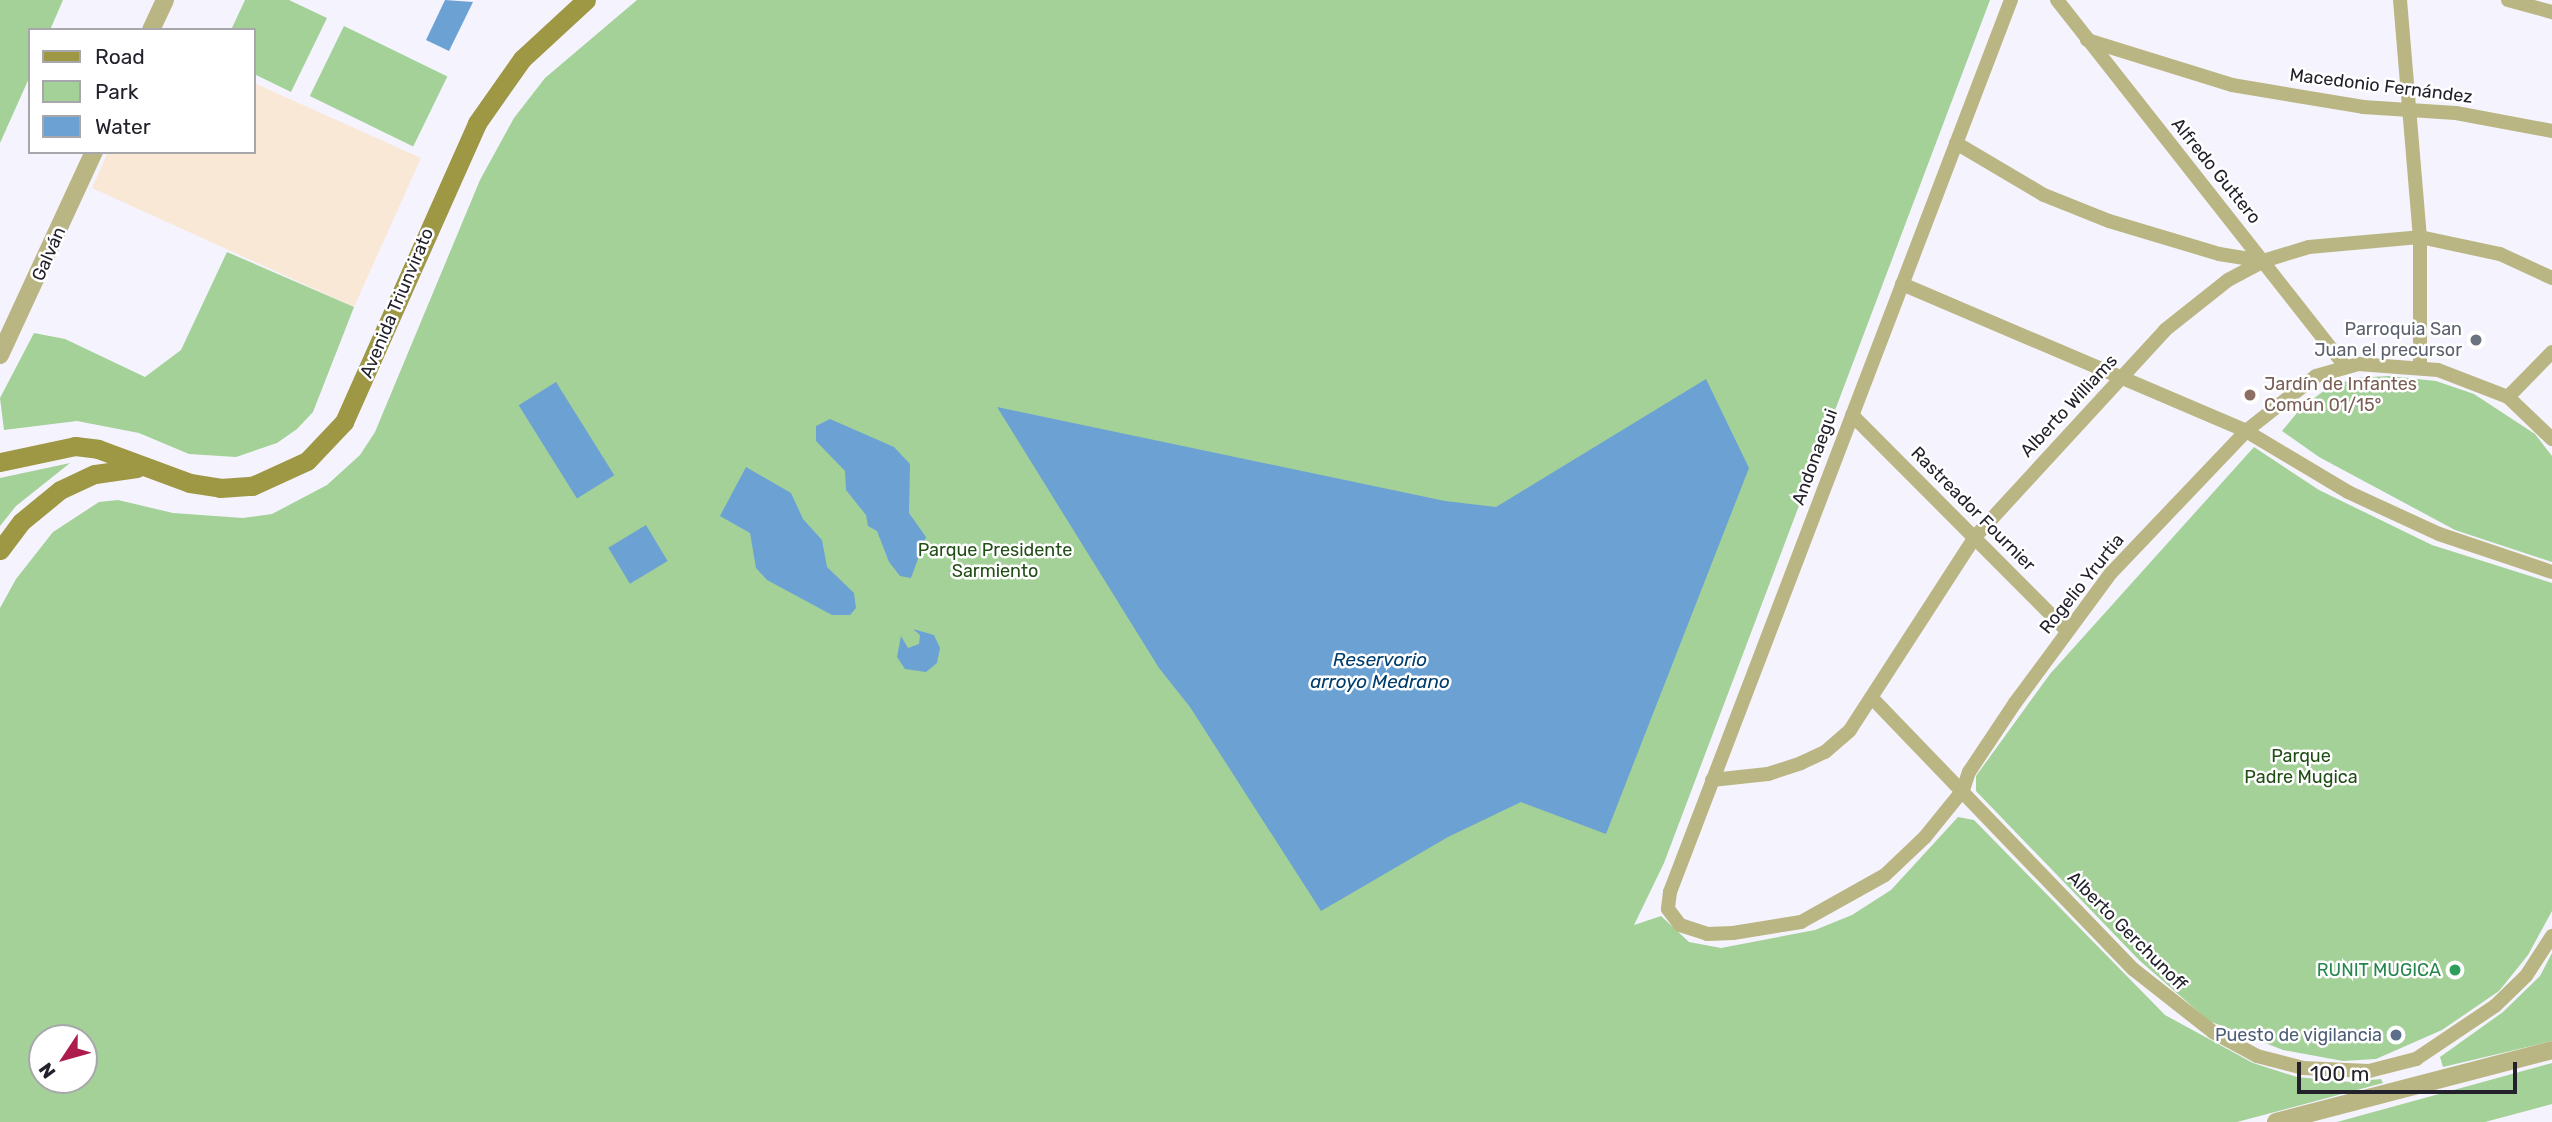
<!DOCTYPE html>
<html>
<head>
<meta charset="utf-8">
<style>
  body { margin:0 }
  #map { position:relative; width:2552px; height:1122px; overflow:hidden; background:#f5f3fe; font-family:Rubik,sans-serif }
  div>[style] { position:absolute }
  .medical>* { inset:0; background:#f9e8d6 }
  .green>* { inset:0; background:#a3d198; transform-origin:0 0 }
  .water>* { inset:0; background:#6ca1d4; transform-origin:0 0 }
  .minor>* { height:14px; margin:-7px; padding:0 7px; transform-origin:7px; border-radius:7px; background:#bab683 }
  .tertiary>* { height:18px; margin:-9px; padding:0 9px; transform-origin:9px; border-radius:9px; background:#bab683 }
  .secondary>* { height:19px; margin:-9.5px; padding:0 9.5px; transform-origin:9.5px; border-radius:9.5px; background:#9e9744 }
  .dots>* { width:19px; height:19px; translate:-50% -50%; box-sizing:border-box; border:4px solid #fff; border-radius:50% }
  span { translate:-50% -50%; white-space:nowrap; text-align:center; line-height:1.15; -webkit-text-stroke:5px #fff; paint-order:stroke }
  .street-label { font-size:18px; color:#23222c }
  .worship-label { font-size:18px; color:#5b616d }
  .right { translate:-100% -50%; text-align:right }
  .education-label { font-size:18px; color:#785e54 }
  .left { translate:0 -50%; text-align:left }
  .park-label { font-size:18px; color:#214e15 }
  .leisure-label { font-size:18px; color:#27864d }
  .service-label { font-size:18px; color:#4e5e75 }
  .water-label { font-size:19px; color:#003d6c; font-style:italic }
  .legend { position:absolute; left:28px; top:28px; width:228px; height:126px; box-sizing:border-box; background:#fff; border:2px solid #a7a7ab; margin:0; padding:9px 12px; list-style:none; font-size:21px; color:#23222c }
  .legend li { display:flex; align-items:center; gap:14px; height:35px }
  .legend b { width:35px; border:2px solid #a7a7ab }
  .north { position:absolute; left:28px; top:1024px; width:70px; height:70px; box-sizing:border-box; background:#fff; border:2px solid #a7a7ab; border-radius:50%; rotate:234deg; font-size:19px; font-weight:700; line-height:28px; text-align:center; color:#23222c }
  .north::after { content:''; display:block; margin:auto; width:24px; height:32px; background:#ad1c4d; clip-path:polygon(50% 0,100% 100%,50% 72%,0 100%) }
  .scale { position:absolute; left:2297px; top:1062px; width:220px; height:32px; box-sizing:border-box; border:4px solid #23222c; border-top:0; padding-left:9px; font-size:21px; line-height:24px; white-space:nowrap; color:#23222c; -webkit-text-stroke:5px #fff; paint-order:stroke }
</style>
</head>
<body>
<div id="map">
  <div class="medical">
    <i style="clip-path:polygon(254px 83px,421px 158px,354px 307px,92px 188px,108px 152px,254px 152px)"></i>
  </div>
  <div class="green">
    <i style="clip-path:polygon(0 0,63px 0,50px 30px,30px 30px,30px 76px,0 143px)"></i>
    <i style="clip-path:polygon(245px 0,289px 0,327px 18px,291px 92px,254px 74px,254px 30px,231px 30px)"></i>
    <i style="clip-path:polygon(evenodd,637px 0,1990px 0,1664px 863px,1634px 925px,1661px 916px,1689px 942px,1721px 948px,1815px 930px,1852px 915px,1891px 890px,1958px 817px,1974px 820px,2165px 1015px,2253px 1063px,2297px 1077px,2350px 1082px,2381px 1079px,2383px 1083px,2237px 1122px,0 1122px,0 608px,16px 579px,53px 532px,99px 502px,118px 500px,173px 513px,243px 518px,272px 514px,327px 485px,360px 455px,375px 432px,480px 180px,514px 118px,545px 78px,637px 0,42px 1038px,84px 1038px,84px 1080px,42px 1080px,42px 1038px)"></i>
    <i style="left:344px;top:26px;width:115px;height:78px;rotate:26deg"></i>
    <i style="clip-path:polygon(227px 252px,354px 307px,313px 412px,297px 429px,277px 443px,236px 457px,189px 454px,139px 433px,77px 421px,4px 430px,0 398px,34px 333px,65px 339px,145px 377px,181px 350px)"></i>
    <i style="clip-path:polygon(2389px 376px,2436px 381px,2474px 394px,2535px 434px,2552px 456px,2552px 562px,2455px 530px,2319px 457px,2282px 431px,2301px 408px,2325px 390px,2354px 378px)"></i>
    <i style="clip-path:polygon(2254px 447px,2319px 490px,2432px 545px,2552px 583px,2552px 911px,2528px 955px,2499px 991px,2442px 1030px,2376px 1059px,2343px 1061px,2283px 1050px,2209px 1021px,2139px 960px,1976px 791px,1976px 776px,2050px 674px)"></i>
    <i style="clip-path:polygon(70px 463px,16px 506px,0 526px,0 478px)"></i>
    <i style="clip-path:polygon(2552px 953px,2552px 1041px,2443px 1067px,2440px 1057px,2503px 1012px,2540px 976px)"></i>
    <i style="clip-path:polygon(2552px 1063px,2552px 1104px,2485px 1122px,2337px 1122px)"></i>
  </div>
  <div class="water">
    <i style="clip-path:polygon(445px 0,473px 2px,449px 51px,426px 40px)"></i>
    <i style="clip-path:polygon(1706px 379px,1749px 468px,1606px 834px,1521px 802px,1448px 837px,1321px 911px,1190px 707px,1159px 668px,997px 407px,1445px 501px,1496px 507px)"></i>
    <i style="left:556px;top:382px;width:110px;height:44px;rotate:58deg"></i>
    <i style="clip-path:polygon(830px 419px,894px 447px,910px 464px,909px 513px,926px 537px,911px 578px,900px 576px,889px 562px,877px 531px,868px 526px,866px 515px,846px 490px,845px 471px,816px 441px,816px 426px)"></i>
    <i style="clip-path:polygon(746px 467px,791px 493px,803px 519px,822px 540px,827px 567px,854px 593px,856px 608px,850px 615px,832px 615px,767px 580px,756px 568px,750px 533px,720px 516px)"></i>
    <i style="left:646px;top:525px;width:42px;height:44px;rotate:59deg"></i>
    <i style="clip-path:polygon(913px 629px,934px 635px,940px 648px,937px 663px,926px 672px,905px 669px,897px 657px,901px 636px,908px 648px,919px 644px,920px 635px)"></i>
  </div>
  <div class="minor">
    <i style="left:2011px;top:0;width:955px;rotate:110.92deg"></i>
    <i style="left:1670px;top:892px;width:17px;rotate:97deg"></i>
    <i style="left:1668px;top:909px;width:20px;rotate:53deg"></i>
    <i style="left:1680px;top:925px;width:28px;rotate:18deg"></i>
    <i style="left:1707px;top:934px;width:26px;rotate:-2deg"></i>
    <i style="left:1733px;top:933px;width:69px;rotate:-9.2deg"></i>
    <i style="left:1801px;top:922px;width:96px;rotate:-29.2deg"></i>
    <i style="left:1885px;top:875px;width:55px;rotate:-43.5deg"></i>
    <i style="left:1925px;top:837px;width:60px;rotate:-51deg"></i>
    <i style="left:1963px;top:790px;width:19px;rotate:-72deg"></i>
    <i style="left:1969px;top:772px;width:83px;rotate:-56.3deg"></i>
    <i style="left:2015px;top:703px;width:162px;rotate:-53.6deg"></i>
    <i style="left:2111px;top:573px;width:196px;rotate:-46.4deg"></i>
    <i style="left:2246px;top:431px;width:89px;rotate:-38.2deg"></i>
    <i style="left:2316px;top:376px;width:44px;rotate:-15.9deg"></i>
    <i style="left:2358px;top:364px;width:80px;rotate:4.3deg"></i>
    <i style="left:2438px;top:370px;width:75px;rotate:21.1deg"></i>
    <i style="left:2508px;top:397px;width:61px;rotate:43.7deg"></i>
    <i style="left:2057px;top:0;width:466px;rotate:51.8deg"></i>
    <i style="left:2400px;top:0;width:238px;rotate:85.2deg"></i>
    <i style="left:2420px;top:237px;width:128px;rotate:90deg"></i>
    <i style="left:2508px;top:0;width:46px;rotate:15.3deg"></i>
    <i style="left:2087px;top:40px;width:152px;rotate:17.2deg"></i>
    <i style="left:2232px;top:85px;width:133px;rotate:9.5deg"></i>
    <i style="left:2363px;top:107px;width:93px;rotate:3.7deg"></i>
    <i style="left:2456px;top:113px;width:98px;rotate:10.6deg"></i>
    <i style="left:1956px;top:143px;width:102px;rotate:30.6deg"></i>
    <i style="left:2044px;top:195px;width:70px;rotate:21.8deg"></i>
    <i style="left:2109px;top:221px;width:115px;rotate:16.7deg"></i>
    <i style="left:2219px;top:254px;width:45px;rotate:9deg"></i>
    <i style="left:1902px;top:284px;width:374px;rotate:23.1deg"></i>
    <i style="left:2246px;top:431px;width:119px;rotate:30.9deg"></i>
    <i style="left:2348px;top:492px;width:100px;rotate:24.8deg"></i>
    <i style="left:2439px;top:534px;width:119px;rotate:18.6deg"></i>
    <i style="left:2508px;top:397px;width:63px;rotate:-45.6deg"></i>
    <i style="left:1852px;top:415px;width:305px;rotate:45.1deg"></i>
    <i style="left:1873px;top:699px;width:375px;rotate:46.1deg"></i>
    <i style="left:2133px;top:969px;width:102px;rotate:38.2deg"></i>
    <i style="left:2213px;top:1032px;width:50px;rotate:28.6deg"></i>
    <i style="left:2257px;top:1056px;width:48px;rotate:14.6deg"></i>
    <i style="left:2303px;top:1068px;width:66px;rotate:2.6deg"></i>
    <i style="left:2369px;top:1071px;width:49px;rotate:-14.3deg"></i>
    <i style="left:2416px;top:1059px;width:95px;rotate:-33.9deg"></i>
    <i style="left:2495px;top:1006px;width:43px;rotate:-44.1deg"></i>
    <i style="left:2526px;top:976px;width:48px;rotate:-57deg"></i>
    <i style="left:1712px;top:780px;width:56px;rotate:-6.1deg"></i>
    <i style="left:1768px;top:774px;width:35px;rotate:-18deg"></i>
    <i style="left:1801px;top:763px;width:26px;rotate:-25deg"></i>
    <i style="left:1825px;top:752px;width:33px;rotate:-41deg"></i>
    <i style="left:1850px;top:730px;width:229px;rotate:-57.1deg"></i>
    <i style="left:1974px;top:538px;width:282px;rotate:-47.4deg"></i>
    <i style="left:2165px;top:330px;width:80px;rotate:-38.4deg"></i>
    <i style="left:2228px;top:280px;width:40px;rotate:-28deg"></i>
    <i style="left:2263px;top:261px;width:48px;rotate:-16.9deg"></i>
    <i style="left:2309px;top:247px;width:111px;rotate:-5.1deg"></i>
    <i style="left:2420px;top:237px;width:82px;rotate:12deg"></i>
    <i style="left:2500px;top:254px;width:57px;rotate:24.8deg"></i>
  </div>
  <div class="tertiary">
    <i style="left:151px;top:30px;width:33px;rotate:-65deg"></i>
    <i style="left:0;top:355px;width:224px;rotate:-65.2deg"></i>
    <i style="left:2276px;top:1122px;width:285px;rotate:-14.6deg"></i>
  </div>
  <div class="secondary">
    <i style="left:0;top:462px;width:77px;rotate:-12deg"></i>
    <i style="left:75px;top:446px;width:23px;rotate:7deg"></i>
    <i style="left:98px;top:449px;width:98px;rotate:20.3deg"></i>
    <i style="left:190px;top:483px;width:30px;rotate:9deg"></i>
    <i style="left:220px;top:488px;width:32px;rotate:-4deg"></i>
    <i style="left:252px;top:486px;width:60px;rotate:-24.4deg"></i>
    <i style="left:307px;top:461px;width:54px;rotate:-46.5deg"></i>
    <i style="left:344px;top:422px;width:327px;rotate:-66deg"></i>
    <i style="left:477px;top:123px;width:78px;rotate:-54.9deg"></i>
    <i style="left:522px;top:59px;width:87px;rotate:-42.7deg"></i>
    <i style="left:0;top:550px;width:35px;rotate:-53deg"></i>
    <i style="left:21px;top:522px;width:50px;rotate:-39.4deg"></i>
    <i style="left:60px;top:490px;width:38px;rotate:-25deg"></i>
    <i style="left:95px;top:474px;width:42px;rotate:-8.1deg"></i>
  </div>
  <div class="dots">
    <i style="left:2476px;top:340px;background:#6b7280"></i>
    <i style="left:2250px;top:395px;background:#8d6e63"></i>
    <i style="left:2455px;top:970px;background:#2e9e5b"></i>
    <i style="left:2396px;top:1035px;background:#5c6f8a"></i>
  </div>
  <div class="street-label">
    <span style="left:2381px;top:86px;rotate:7deg">Macedonio Fernández</span>
    <span style="left:2216px;top:171px;rotate:51deg">Alfredo Guttero</span>
    <span style="left:49px;top:254px;rotate:-66deg">Galván</span>
    <span style="left:397px;top:303px;rotate:-67deg">Avenida Triunvirato</span>
    <span style="left:2069px;top:406px;rotate:-47deg">Alberto Williams</span>
    <span style="left:1815px;top:457px;rotate:-70deg">Andonaegui</span>
    <span style="left:1973px;top:509px;rotate:45deg">Rastreador Fournier</span>
    <span style="left:2082px;top:584px;rotate:-51deg">Rogelio Yrurtia</span>
    <span style="left:2127px;top:931px;rotate:45deg">Alberto Gerchunoff</span>
  </div>
  <div class="worship-label">
    <span class="right" style="left:2462px;top:340px">Parroquia San<br>Juan el precursor</span>
  </div>
  <div class="education-label">
    <span class="left" style="left:2264px;top:395px">Jardín de Infantes<br>Común 01/15°</span>
  </div>
  <div class="park-label">
    <span style="left:995px;top:561px">Parque Presidente<br>Sarmiento</span>
    <span style="left:2301px;top:767px">Parque<br>Padre Mugica</span>
  </div>
  <div class="leisure-label">
    <span class="right" style="left:2441px;top:970px">RUNIT MUGICA</span>
  </div>
  <div class="service-label">
    <span class="right" style="left:2382px;top:1035px">Puesto de vigilancia</span>
  </div>
  <div class="water-label">
    <span style="left:1380px;top:671px">Reservorio<br>arroyo Medrano</span>
  </div>
  <ul class="legend">
  <li><b style="height:9px;background:#9e9744"></b>Road</li>
  <li><b style="height:19px;background:#a3d198"></b>Park</li>
  <li><b style="height:19px;background:#6ca1d4"></b>Water</li>
  </ul>
  <div class="north">N</div>
  <div class="scale">100 m</div>
</div>
</body>
</html>
